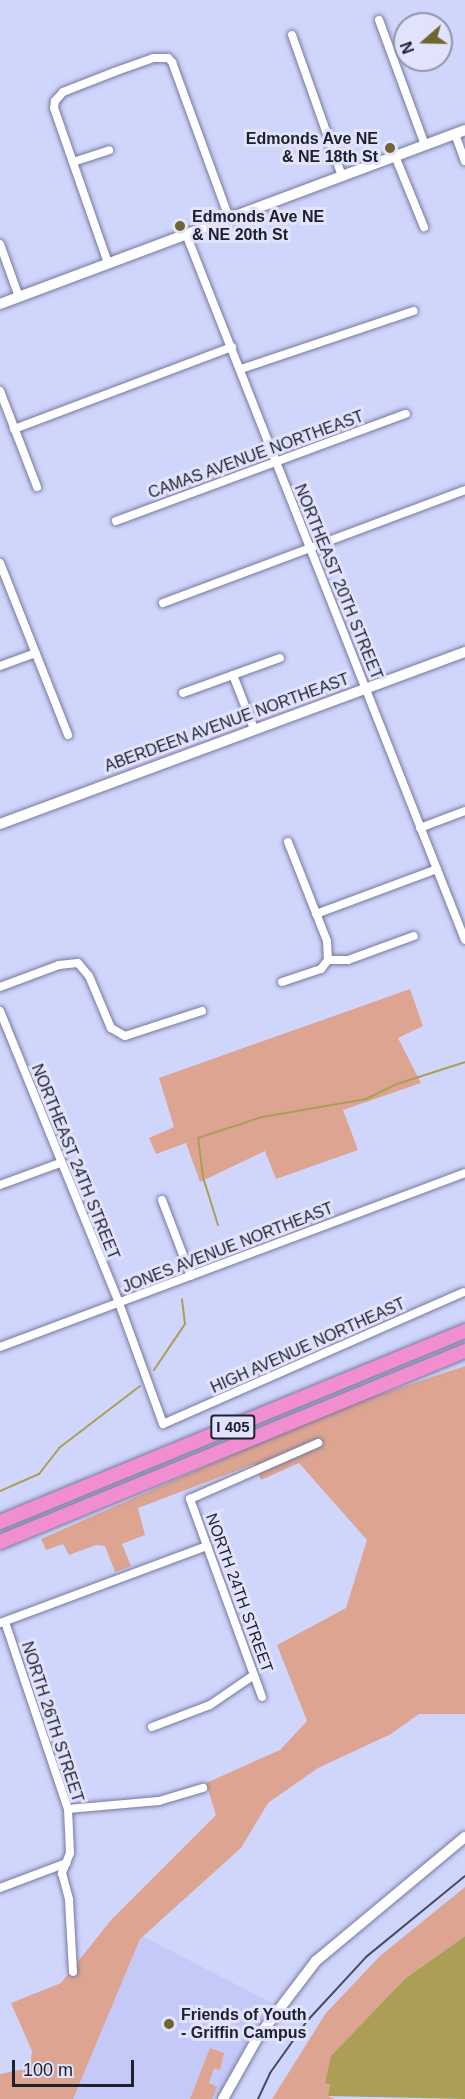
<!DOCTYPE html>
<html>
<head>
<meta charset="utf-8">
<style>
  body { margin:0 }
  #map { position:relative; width:465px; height:2099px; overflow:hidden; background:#d0d5fc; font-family:Arial,sans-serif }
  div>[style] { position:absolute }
  .built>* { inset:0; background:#c4c9f7 }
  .green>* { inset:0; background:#dda591 }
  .water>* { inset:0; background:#ab9f56 }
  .stream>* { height:2px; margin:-1px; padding:0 1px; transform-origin:1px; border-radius:1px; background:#ab9f56 }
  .roads { filter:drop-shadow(0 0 2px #76799d) drop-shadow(0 0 2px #76799d) }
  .street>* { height:8px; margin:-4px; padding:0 4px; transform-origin:4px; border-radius:4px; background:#fff }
  .secondary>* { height:10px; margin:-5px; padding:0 5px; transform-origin:5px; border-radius:5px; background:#fff }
  .highway>* { height:14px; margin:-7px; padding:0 7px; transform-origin:7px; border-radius:7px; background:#f08ed0 }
  .rail>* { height:2px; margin:-1px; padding:0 1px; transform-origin:1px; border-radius:1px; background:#494b5f }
  .dots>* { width:16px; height:16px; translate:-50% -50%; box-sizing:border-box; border:3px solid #e0e3fb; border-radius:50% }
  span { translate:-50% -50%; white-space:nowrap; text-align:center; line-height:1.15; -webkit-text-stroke:6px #e0e3fb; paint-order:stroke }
  .shield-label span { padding:2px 4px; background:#e0e3fb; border:2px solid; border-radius:4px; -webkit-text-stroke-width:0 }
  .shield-label { font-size:15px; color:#20212f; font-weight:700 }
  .poi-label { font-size:16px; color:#20212f; font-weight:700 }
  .right { translate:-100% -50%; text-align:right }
  .left { translate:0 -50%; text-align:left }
  .street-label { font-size:16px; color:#20212f }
  .north { position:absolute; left:393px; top:12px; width:60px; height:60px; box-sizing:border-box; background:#e0e3fb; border:2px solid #9395a9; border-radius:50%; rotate:250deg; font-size:16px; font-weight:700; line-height:24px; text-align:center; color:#20212f }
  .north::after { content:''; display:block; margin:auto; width:21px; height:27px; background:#6e6632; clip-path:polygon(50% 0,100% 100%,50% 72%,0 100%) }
  .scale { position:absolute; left:12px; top:2060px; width:122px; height:27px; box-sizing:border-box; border:3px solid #20212f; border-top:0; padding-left:8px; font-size:18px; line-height:21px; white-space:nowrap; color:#20212f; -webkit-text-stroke:4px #e0e3fb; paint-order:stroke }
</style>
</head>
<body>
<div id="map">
  <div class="built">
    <i style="clip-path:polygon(142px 1936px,272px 2003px,241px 2053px,219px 2099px,45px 2099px,92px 2001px)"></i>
  </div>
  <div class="green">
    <i style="clip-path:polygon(410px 989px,423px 1026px,398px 1038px,421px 1083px,343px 1110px,358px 1150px,276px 1179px,265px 1151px,200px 1182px,186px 1143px,156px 1154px,149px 1138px,174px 1127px,159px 1078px)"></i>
    <i style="clip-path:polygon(465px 1366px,465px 1714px,419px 1714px,391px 1734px,318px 1768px,268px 1803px,241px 1848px,140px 1939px,73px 2099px,0 2099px,0 2074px,30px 2068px,32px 2051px,11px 2003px,61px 1983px,111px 1920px,216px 1815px,206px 1783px,280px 1750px,307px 1721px,277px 1645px,346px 1608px,367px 1540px,299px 1463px,261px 1480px,254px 1464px,138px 1508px,145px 1535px,122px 1544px,131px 1566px,115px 1572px,105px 1546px,96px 1545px,69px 1555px,63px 1544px,46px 1550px,41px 1539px,334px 1410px)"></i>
    <i style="clip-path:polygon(465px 1887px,465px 1936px,406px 1978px,330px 2084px,328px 2096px,335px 2099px,272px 2099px,326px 2013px,380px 1956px)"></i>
    <i style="clip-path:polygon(210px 2048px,224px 2053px,220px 2070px,214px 2068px,209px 2083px,217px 2087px,212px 2099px,190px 2099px)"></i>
  </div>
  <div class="water">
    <i style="clip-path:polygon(465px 1936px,465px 2099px,328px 2096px,330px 2084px,325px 2083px,331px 2056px,406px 1978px)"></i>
  </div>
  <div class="stream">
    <i style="left:218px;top:1225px;width:50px;rotate:-107.4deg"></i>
    <i style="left:203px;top:1177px;width:39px;rotate:-97deg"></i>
    <i style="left:198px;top:1138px;width:67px;rotate:-18.2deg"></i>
    <i style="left:262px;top:1117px;width:106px;rotate:-9.8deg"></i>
    <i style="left:366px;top:1099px;width:34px;rotate:-26deg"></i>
    <i style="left:397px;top:1084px;width:71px;rotate:-17.9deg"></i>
    <i style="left:154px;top:1370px;width:55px;rotate:-56deg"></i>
    <i style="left:185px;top:1324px;width:25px;rotate:-97deg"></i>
    <i style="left:0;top:1491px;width:43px;rotate:-23.6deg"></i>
    <i style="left:39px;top:1474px;width:33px;rotate:-52deg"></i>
    <i style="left:59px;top:1448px;width:102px;rotate:-37.4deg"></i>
  </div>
  <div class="roads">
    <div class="street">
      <i style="left:379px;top:20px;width:133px;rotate:69.8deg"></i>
      <i style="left:292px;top:35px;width:150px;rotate:70.5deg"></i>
      <i style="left:455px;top:134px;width:29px;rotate:70deg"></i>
      <i style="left:395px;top:156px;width:77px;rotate:67.8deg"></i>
      <i style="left:73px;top:162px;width:38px;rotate:-18deg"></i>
      <i style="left:186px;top:234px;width:759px;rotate:68.44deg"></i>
      <i style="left:0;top:244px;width:56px;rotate:70.3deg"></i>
      <i style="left:108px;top:263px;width:164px;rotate:-109.2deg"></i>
      <i style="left:54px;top:108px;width:7px;rotate:-82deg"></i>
      <i style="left:55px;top:101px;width:12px;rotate:-48deg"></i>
      <i style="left:63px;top:92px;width:55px;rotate:-21.4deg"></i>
      <i style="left:114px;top:72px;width:41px;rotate:-19.7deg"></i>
      <i style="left:153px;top:58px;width:15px"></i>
      <i style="left:168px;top:58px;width:6px;rotate:45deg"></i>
      <i style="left:172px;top:62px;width:166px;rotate:69.9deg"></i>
      <i style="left:241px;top:369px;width:182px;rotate:-18.6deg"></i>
      <i style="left:0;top:391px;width:103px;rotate:68.9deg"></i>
      <i style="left:14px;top:429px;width:233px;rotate:-20.6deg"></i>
      <i style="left:116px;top:521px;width:309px;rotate:-20.3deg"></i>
      <i style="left:0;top:563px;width:185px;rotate:68.4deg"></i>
      <i style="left:163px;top:603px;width:322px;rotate:-20.5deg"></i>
      <i style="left:0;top:666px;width:38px;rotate:-20deg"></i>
      <i style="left:233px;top:675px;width:58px;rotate:68.7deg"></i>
      <i style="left:183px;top:693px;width:103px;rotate:-19.8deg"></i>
      <i style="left:420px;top:828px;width:48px;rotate:-20.7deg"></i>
      <i style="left:288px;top:842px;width:106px;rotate:68.5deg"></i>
      <i style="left:327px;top:941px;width:19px;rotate:87deg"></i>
      <i style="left:316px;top:914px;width:129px;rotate:-20.4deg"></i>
      <i style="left:282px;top:982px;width:41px;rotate:-18.4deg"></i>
      <i style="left:321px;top:969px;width:11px;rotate:-52deg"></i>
      <i style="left:328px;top:960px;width:20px"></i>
      <i style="left:348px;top:960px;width:70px;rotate:-20deg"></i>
      <i style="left:0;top:987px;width:63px;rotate:-20.4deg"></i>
      <i style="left:59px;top:965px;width:19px;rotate:-6deg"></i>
      <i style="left:78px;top:963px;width:17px;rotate:50deg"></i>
      <i style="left:89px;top:976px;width:56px;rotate:67.1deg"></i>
      <i style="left:111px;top:1028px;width:16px;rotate:30deg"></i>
      <i style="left:125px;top:1036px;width:81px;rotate:-18deg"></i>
      <i style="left:0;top:1011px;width:315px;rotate:67.8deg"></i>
      <i style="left:119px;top:1303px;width:129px;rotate:70deg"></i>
      <i style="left:163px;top:1424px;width:328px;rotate:-23.7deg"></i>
      <i style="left:0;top:1185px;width:64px;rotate:-20.1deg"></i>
      <i style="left:162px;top:1200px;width:81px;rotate:69.1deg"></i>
      <i style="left:0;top:1347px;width:496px;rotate:-20.5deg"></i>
      <i style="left:5px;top:1622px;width:197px;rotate:71.4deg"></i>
      <i style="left:68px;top:1809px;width:44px;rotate:87.4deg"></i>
      <i style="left:70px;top:1853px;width:22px;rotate:112deg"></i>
      <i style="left:62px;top:1873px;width:28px;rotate:75deg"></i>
      <i style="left:69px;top:1900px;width:72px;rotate:86.8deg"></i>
      <i style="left:0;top:1623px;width:221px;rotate:-20.4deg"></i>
      <i style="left:262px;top:1697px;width:211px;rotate:-110deg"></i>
      <i style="left:190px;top:1499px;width:140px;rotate:-23.6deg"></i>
      <i style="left:152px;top:1727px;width:62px;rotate:-20.8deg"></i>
      <i style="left:210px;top:1705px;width:53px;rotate:-34.3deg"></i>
      <i style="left:68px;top:1809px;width:91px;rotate:-5deg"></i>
      <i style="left:159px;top:1801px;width:46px;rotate:-16.5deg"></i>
      <i style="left:0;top:1888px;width:71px;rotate:-20.7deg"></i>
    </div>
    <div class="secondary">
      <i style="left:0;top:304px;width:496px;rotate:-20.5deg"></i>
      <i style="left:0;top:824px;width:496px;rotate:-20.3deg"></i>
      <i style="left:223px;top:2099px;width:71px;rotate:-60.6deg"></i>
      <i style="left:258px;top:2037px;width:96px;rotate:-52.7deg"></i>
      <i style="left:316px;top:1961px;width:194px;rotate:-39.8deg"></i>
    </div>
    <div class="highway">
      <i style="left:0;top:1522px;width:503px;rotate:-22.33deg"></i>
      <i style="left:0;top:1542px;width:503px;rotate:-22.33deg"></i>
    </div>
  </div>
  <div class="rail">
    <i style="left:258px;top:2099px;width:29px;rotate:-65deg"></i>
    <i style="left:270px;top:2073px;width:64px;rotate:-54.6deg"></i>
    <i style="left:307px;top:2021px;width:87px;rotate:-47.3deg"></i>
    <i style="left:366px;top:1957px;width:128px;rotate:-39.3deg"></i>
  </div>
  <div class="dots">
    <i style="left:390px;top:148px;background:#6e6632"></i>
    <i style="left:180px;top:226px;background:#6e6632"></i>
    <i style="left:169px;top:2024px;background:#6e6632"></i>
  </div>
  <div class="shield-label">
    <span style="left:233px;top:1427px">I 405</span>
  </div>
  <div class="poi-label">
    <span class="right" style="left:378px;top:148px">Edmonds Ave NE<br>&amp; NE 18th St</span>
    <span class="left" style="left:192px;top:226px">Edmonds Ave NE<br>&amp; NE 20th St</span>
    <span class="left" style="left:181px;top:2024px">Friends of Youth<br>- Griffin Campus</span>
  </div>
  <div class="street-label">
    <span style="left:256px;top:455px;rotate:-20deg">CAMAS AVENUE NORTHEAST</span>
    <span style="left:338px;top:582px;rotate:68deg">NORTHEAST 20TH STREET</span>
    <span style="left:227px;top:723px;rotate:-20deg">ABERDEEN AVENUE NORTHEAST</span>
    <span style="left:75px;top:1162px;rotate:68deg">NORTHEAST 24TH STREET</span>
    <span style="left:228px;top:1248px;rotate:-21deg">JONES AVENUE NORTHEAST</span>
    <span style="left:308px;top:1346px;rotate:-24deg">HIGH AVENUE NORTHEAST</span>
    <span style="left:239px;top:1593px;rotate:70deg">NORTH 24TH STREET</span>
    <span style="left:52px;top:1722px;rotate:72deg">NORTH 26TH STREET</span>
  </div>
  <div class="north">N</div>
  <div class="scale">100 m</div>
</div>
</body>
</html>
